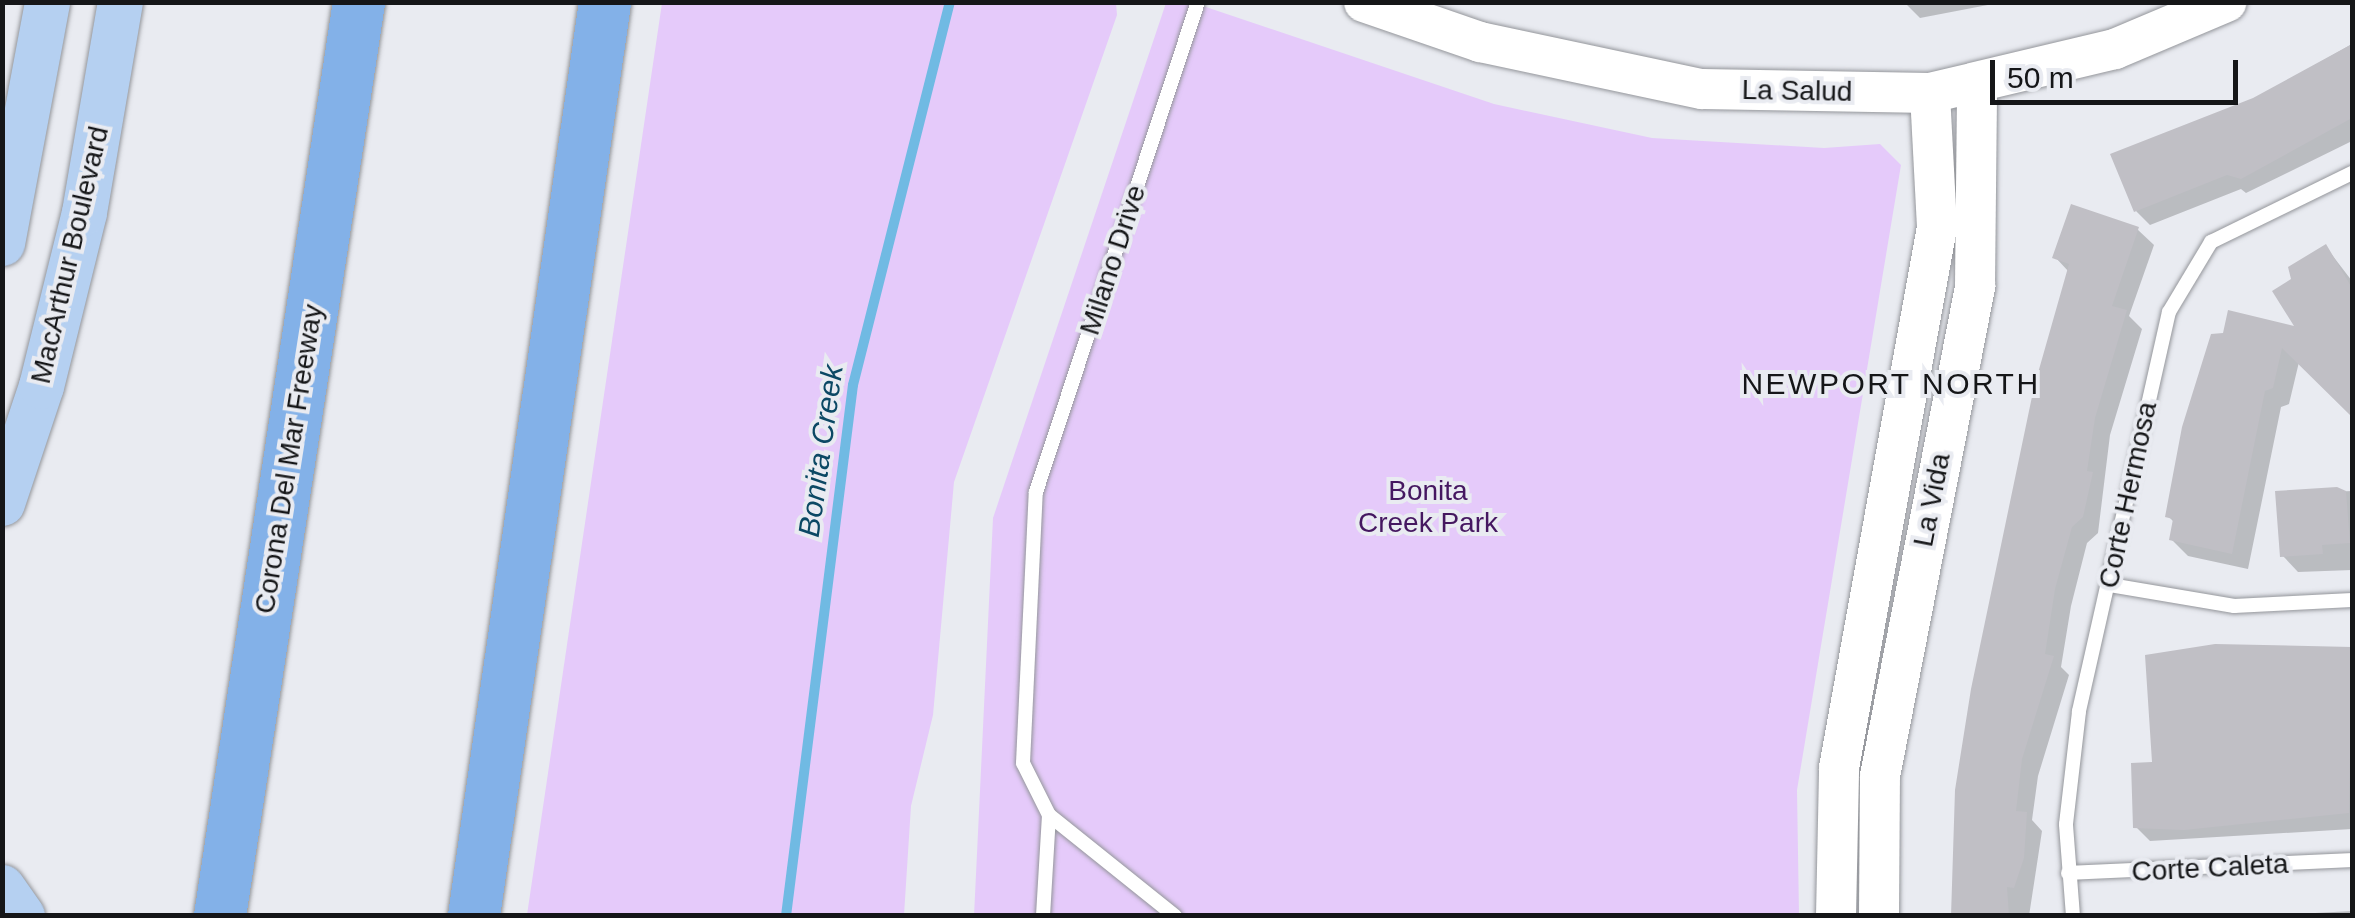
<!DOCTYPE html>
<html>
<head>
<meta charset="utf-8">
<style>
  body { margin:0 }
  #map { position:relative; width:2355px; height:918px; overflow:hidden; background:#e9ebf1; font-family:Arial,sans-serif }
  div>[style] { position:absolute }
  .green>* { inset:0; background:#e5cafa }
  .shadow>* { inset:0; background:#0003 }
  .stream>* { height:10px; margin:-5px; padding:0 5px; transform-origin:5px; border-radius:5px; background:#70bae3 }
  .building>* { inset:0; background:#c0bfc5 }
  .roads { filter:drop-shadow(0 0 2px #94969b) drop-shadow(0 0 2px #94969b) }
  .lane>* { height:14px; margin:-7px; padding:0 7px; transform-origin:7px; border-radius:7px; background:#fff }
  .secondary>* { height:40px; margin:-20px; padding:0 20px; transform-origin:20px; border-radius:20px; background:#fff }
  .primary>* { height:45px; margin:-22.5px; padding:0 22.5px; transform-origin:22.5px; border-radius:22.5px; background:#b5d0f1 }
  .highway>* { height:52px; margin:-26px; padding:0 26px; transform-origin:26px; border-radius:26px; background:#83b1e8 }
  span { translate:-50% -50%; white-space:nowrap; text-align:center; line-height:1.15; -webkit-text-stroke:8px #e9ebf1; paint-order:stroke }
  .street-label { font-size:28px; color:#151618 }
  .park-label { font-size:28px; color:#451760 }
  .neighbourhood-label { font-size:30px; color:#151618; letter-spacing:2.5px }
  .water-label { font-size:30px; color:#0b4864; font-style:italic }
  .frame { position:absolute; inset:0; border:5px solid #151618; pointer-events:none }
  .scale { position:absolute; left:1990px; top:60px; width:248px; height:45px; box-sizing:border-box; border:5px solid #151618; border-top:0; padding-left:12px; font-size:30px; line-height:35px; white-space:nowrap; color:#151618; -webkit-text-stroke:8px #e9ebf1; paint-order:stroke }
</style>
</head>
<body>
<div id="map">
  <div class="green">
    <i style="clip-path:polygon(662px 3px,1116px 3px,1117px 15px,954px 482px,933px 715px,911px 806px,904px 915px,527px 915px)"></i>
    <i style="clip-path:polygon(1166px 3px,1194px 3px,1494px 104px,1652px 138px,1824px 148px,1880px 144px,1901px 165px,1797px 790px,1799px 915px,974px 916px,993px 518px)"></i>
  </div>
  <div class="shadow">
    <i style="clip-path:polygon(1904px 2px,1992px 2px,1993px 4px,1920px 18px)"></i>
    <i style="clip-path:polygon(2352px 44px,2352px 141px,2246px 193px,2241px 189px,2150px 225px,2136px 211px,2254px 100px)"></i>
    <i style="clip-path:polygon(2137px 229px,2154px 245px,2129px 316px,2142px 329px,2110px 435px,2098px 533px,2087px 543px,2071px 606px,2061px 667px,2069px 675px,2038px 776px,2032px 820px,2042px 831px,2029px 916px,1955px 916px,2069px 272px,2055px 257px)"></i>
    <i style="clip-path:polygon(2326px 247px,2352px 281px,2352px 412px,2299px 362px,2289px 404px,2281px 407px,2248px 569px,2188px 556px,2171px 539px,2175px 523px,2168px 516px,2184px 428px,2299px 329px,2294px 281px)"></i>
    <i style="clip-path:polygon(2352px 491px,2352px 570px,2298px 572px,2283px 556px,2278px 494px)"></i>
    <i style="clip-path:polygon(2215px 646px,2352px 649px,2352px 829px,2150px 841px,2136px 827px,2154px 764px)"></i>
    <i style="clip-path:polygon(2352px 911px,2352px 916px,2315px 916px,2315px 913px)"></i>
    <i style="clip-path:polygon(2261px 914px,2263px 916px,2201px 916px)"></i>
  </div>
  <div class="stream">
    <i style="left:786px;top:916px;width:535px;rotate:-82.81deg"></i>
    <i style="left:853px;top:385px;width:395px;rotate:-75.8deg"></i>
  </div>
  <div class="building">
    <i style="clip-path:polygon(2352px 44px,2352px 118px,2241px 179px,2227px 175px,2134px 212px,2110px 154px,2253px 98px)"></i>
    <i style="clip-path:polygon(2071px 204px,2139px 227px,2112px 306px,2127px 310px,2095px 418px,2087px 471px,2093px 472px,2083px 517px,2072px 527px,2055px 589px,2045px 654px,2054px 656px,2022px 759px,2016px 811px,2027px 812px,2024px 858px,2014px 888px,2007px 887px,2009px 916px,1951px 916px,1955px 790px,1971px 689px,2034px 387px,2069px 264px,2052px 258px)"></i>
    <i style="clip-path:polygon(2326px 244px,2352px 288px,2352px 417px,2282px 348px,2273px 388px,2265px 391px,2232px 554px,2169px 540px,2173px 519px,2165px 517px,2182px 427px,2211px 334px,2223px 333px,2228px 310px,2294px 326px,2272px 291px,2291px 279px,2288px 267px)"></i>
    <i style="clip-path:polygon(2337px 487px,2346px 491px,2350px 543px,2322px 545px,2323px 554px,2280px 557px,2275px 491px)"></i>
    <i style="clip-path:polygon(2215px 644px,2352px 647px,2349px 813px,2184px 830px,2133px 828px,2131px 763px,2152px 762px,2145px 655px)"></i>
  </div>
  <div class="roads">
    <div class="lane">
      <i style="left:2110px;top:585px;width:126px;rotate:9.6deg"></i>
      <i style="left:2234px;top:606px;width:118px;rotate:-2.9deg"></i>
      <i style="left:2068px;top:873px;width:284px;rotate:-2.6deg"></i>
      <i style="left:1043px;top:916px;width:101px;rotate:-86.6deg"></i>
      <i style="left:1175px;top:916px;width:161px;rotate:-141.3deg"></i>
      <i style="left:1049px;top:815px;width:58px;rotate:-116.6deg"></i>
      <i style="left:1023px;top:763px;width:271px;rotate:-87.3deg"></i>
      <i style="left:1036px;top:492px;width:516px;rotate:-71.71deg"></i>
      <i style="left:2073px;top:916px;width:92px;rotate:-94.4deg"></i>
      <i style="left:2066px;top:824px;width:114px;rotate:-83.4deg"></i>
      <i style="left:2079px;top:711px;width:409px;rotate:-77.3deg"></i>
      <i style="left:2169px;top:312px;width:82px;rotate:-59deg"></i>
      <i style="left:2211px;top:242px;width:157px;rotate:-26.1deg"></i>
    </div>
    <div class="secondary">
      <i style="left:1364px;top:2px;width:123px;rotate:19deg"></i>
      <i style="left:1480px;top:42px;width:227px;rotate:12deg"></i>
      <i style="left:1702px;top:89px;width:228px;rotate:1deg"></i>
      <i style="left:1930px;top:93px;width:190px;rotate:-13.4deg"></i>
      <i style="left:2115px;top:49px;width:121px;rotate:-22.9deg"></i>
      <i style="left:1836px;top:916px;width:148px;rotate:-88.8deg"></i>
      <i style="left:1839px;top:768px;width:550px;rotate:-79.73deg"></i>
      <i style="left:1937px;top:227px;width:134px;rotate:-93deg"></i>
      <i style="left:1879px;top:916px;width:140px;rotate:-89.6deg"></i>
      <i style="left:1880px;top:776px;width:499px;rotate:-79deg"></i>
      <i style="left:1975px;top:286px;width:202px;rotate:-89.4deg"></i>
    </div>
    <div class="primary">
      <i style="left:2px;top:243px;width:245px;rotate:-79.4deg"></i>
      <i style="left:2px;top:503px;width:123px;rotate:-71.6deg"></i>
      <i style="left:41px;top:386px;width:179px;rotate:-76.1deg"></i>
      <i style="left:84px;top:212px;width:213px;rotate:-80.3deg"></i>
      <i style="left:2px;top:887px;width:35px;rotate:55deg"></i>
    </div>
    <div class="highway">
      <i style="left:220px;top:916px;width:925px;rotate:-81.35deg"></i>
      <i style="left:474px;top:916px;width:923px;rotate:-81.84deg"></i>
    </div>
  </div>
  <div class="street-label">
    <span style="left:1797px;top:91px;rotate:1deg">La Salud</span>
    <span style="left:70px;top:255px;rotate:-77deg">MacArthur Boulevard</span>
    <span style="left:1113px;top:260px;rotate:-72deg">Milano Drive</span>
    <span style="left:289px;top:459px;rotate:-81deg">Corona Del Mar Freeway</span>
    <span style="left:2128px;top:495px;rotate:-78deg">Corte Hermosa</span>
    <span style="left:1932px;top:500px;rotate:-79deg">La Vida</span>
    <span style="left:2210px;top:868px;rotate:-3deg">Corte Caleta</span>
  </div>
  <div class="park-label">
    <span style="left:1428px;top:507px">Bonita<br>Creek Park</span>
  </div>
  <div class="neighbourhood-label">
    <span style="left:1891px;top:384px">NEWPORT NORTH</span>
  </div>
  <div class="water-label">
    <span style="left:821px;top:451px;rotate:-82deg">Bonita Creek</span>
  </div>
  <div class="frame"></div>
  <div class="scale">50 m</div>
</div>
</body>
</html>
